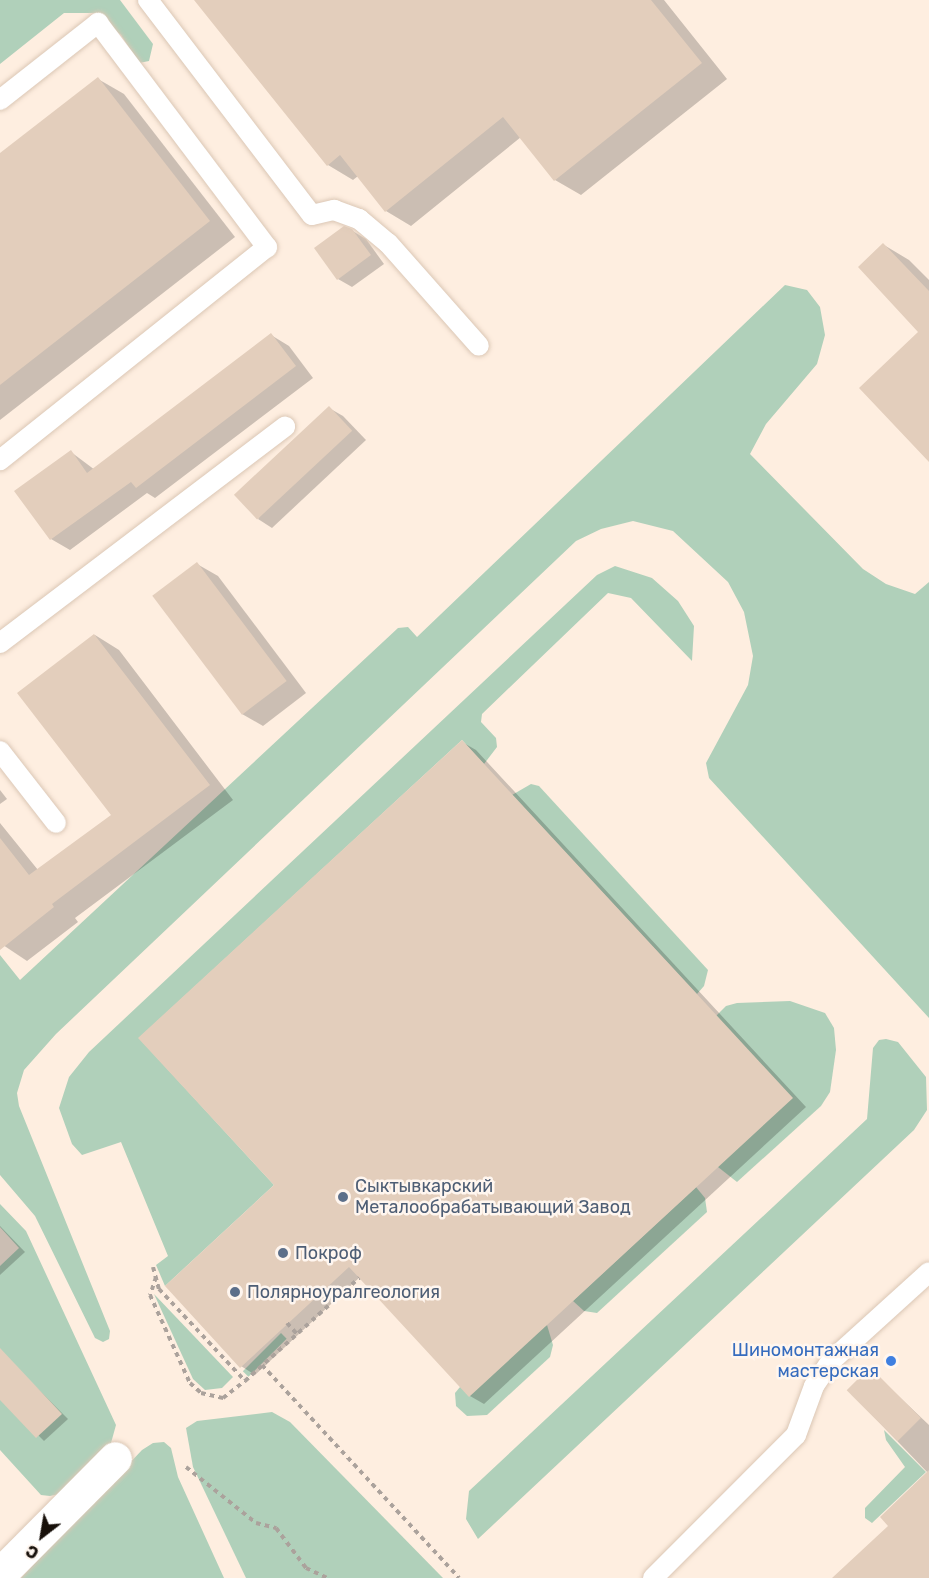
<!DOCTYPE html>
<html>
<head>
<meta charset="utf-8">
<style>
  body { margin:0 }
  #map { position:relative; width:929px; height:1578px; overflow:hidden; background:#fff6ef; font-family:Rubik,sans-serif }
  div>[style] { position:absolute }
  .built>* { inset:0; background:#feeee0; transform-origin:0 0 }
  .green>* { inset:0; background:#b0d0ba; transform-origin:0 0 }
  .shadow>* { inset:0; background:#0003 }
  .building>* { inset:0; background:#e3cebc; transform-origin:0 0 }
  .path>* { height:4px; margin-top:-2px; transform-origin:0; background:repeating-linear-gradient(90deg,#aba29c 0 4.5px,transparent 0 9px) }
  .roads { filter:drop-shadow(0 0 2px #dbc7b5) drop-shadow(0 0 2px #dbc7b5) }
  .lane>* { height:20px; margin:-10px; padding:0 10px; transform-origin:10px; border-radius:10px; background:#fff }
  .street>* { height:33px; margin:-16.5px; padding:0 16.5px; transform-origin:16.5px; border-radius:16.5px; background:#fff }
  .dots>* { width:16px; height:16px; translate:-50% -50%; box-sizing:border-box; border:3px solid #fff6ef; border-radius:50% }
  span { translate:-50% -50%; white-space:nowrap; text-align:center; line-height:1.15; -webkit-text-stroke:5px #fff6ef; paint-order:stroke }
  .service-label { font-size:18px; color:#4e5e75 }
  .left { translate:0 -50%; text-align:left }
  .shop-label { font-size:18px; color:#366cbe }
  .right { translate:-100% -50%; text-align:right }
  .north { position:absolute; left:12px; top:1506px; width:60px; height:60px; -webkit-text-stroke:4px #fff6ef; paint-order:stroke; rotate:211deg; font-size:16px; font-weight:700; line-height:24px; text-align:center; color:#17100a }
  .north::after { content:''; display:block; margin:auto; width:21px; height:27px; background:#17100a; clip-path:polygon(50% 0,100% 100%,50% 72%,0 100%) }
</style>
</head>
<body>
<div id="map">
  <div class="built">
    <i style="left:0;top:0;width:929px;height:1578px"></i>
  </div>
  <div class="green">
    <i style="clip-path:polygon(0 0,120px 0,153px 44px,149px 61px,139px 63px,121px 35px,95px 13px,64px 13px,0 64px)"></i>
    <i style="clip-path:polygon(785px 285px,807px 290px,820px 307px,825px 335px,817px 364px,766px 424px,750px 454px,863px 569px,886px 584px,915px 594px,929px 582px,929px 1018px,709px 778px,706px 763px,748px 685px,753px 656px,744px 612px,728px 582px,673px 531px,633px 521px,601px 529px,576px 541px,56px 1034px,24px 1070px,17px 1093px,19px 1106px,110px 1331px,109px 1339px,103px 1342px,95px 1338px,35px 1216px,0 1175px,0 955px,20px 980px,398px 628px,408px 627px,417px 637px)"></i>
    <i style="clip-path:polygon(615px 566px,652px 578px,678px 601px,694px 626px,692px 661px,631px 598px,608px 593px,482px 714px,481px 722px,496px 738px,497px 747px,484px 764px,462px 740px,139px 1038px,274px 1185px,165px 1286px,156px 1265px,168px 1256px,121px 1142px,82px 1155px,72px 1144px,59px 1108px,69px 1077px,89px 1052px,597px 575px)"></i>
    <i style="clip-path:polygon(531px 784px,539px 786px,708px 970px,704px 986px,697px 994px,512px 795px)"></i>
    <i style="clip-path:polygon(790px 1001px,825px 1013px,834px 1028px,836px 1050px,830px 1092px,821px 1106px,737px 1182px,718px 1167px,716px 1016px,726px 1006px,737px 1003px)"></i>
    <i style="clip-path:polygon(886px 1039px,898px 1042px,926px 1077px,927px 1110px,914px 1130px,478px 1539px,466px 1519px,469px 1491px,867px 1119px,873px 1048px,879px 1040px)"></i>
    <i style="clip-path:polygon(696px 1187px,705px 1198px,707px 1212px,597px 1313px,584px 1311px,573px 1301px)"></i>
    <i style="clip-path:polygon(0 1204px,26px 1231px,116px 1425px,111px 1443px,59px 1494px,50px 1496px,41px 1495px,0 1450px,0 1266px,19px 1248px,0 1227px)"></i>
    <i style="clip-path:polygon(154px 1294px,233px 1377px,222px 1388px,205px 1390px,193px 1379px)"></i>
    <i style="clip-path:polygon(547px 1325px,553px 1345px,550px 1357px,487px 1415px,467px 1416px,456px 1406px,455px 1393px,460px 1387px)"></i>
    <i style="left:281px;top:1333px;width:8px;height:54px;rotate:45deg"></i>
    <i style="clip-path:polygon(272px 1412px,290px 1422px,443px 1578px,246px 1578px,193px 1467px,186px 1428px,197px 1421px)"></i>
    <i style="clip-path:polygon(884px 1430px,926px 1472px,872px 1523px,865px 1518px,865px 1508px,905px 1467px,886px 1440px)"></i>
    <i style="clip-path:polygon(164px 1442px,171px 1448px,178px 1477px,224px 1578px,21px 1578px,142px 1450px,153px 1443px)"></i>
  </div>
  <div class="shadow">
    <i style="clip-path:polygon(196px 0,664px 0,727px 79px,581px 195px,555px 180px,521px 137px,411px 226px,386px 211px,358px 176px,353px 180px,328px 165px)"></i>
    <i style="clip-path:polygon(98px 79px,124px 94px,235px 237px,0 420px,0 155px)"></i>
    <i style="clip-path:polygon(351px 230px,366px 239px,384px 264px,352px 287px,338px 279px)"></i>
    <i style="clip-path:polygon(884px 245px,909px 260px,929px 280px,929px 460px,921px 332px)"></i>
    <i style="clip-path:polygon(271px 335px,289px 346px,313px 378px,155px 498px,147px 493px,70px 550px,51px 539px,71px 452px,95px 470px)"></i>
    <i style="clip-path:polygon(329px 408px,343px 416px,366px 440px,272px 528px,258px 519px)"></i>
    <i style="clip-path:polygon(197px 564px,218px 576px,306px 693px,263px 726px,242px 714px)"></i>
    <i style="clip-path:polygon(95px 635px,119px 650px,233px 800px,75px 918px,78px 922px,27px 961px,0 943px,0 823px,38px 870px,113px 816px)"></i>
    <i style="clip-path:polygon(462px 742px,476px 750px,806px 1107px,484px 1404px,470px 1396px,360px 1277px,255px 1375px,241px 1366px,276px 1185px)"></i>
    <i style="clip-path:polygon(0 790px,7px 799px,0 804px)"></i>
    <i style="clip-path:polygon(0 1226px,25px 1252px,0 1275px)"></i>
    <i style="clip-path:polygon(9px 1360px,68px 1419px,44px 1441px,0 1397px,0 1368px)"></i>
    <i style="clip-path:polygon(870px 1369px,929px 1425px,929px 1578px,834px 1578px,890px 1526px,928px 1473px,848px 1390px)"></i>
  </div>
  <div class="building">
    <i style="clip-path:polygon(194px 0,651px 0,702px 63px,554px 181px,503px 117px,385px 212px,340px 155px,327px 166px)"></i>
    <i style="clip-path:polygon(98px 77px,210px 221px,0 385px,0 153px)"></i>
    <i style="clip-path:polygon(344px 226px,352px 229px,371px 255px,337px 280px,314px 248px)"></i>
    <i style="clip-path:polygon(883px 243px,929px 291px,929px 462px,859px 388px,918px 332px,858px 267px)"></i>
    <i style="clip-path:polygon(271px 333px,296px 366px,136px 488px,131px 482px,50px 540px,14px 491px,71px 450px,87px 473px)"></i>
    <i style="left:329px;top:406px;width:34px;height:130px;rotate:47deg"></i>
    <i style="left:197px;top:562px;width:149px;height:56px;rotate:53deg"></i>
    <i style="clip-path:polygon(94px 634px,210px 785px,52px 904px,54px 907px,0 950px,0 838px,29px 875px,111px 815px,17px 693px)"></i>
    <i style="clip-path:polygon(462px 740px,793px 1098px,469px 1397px,349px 1267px,240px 1368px,165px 1286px,274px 1185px,138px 1038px)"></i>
    <i style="clip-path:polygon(0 1348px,62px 1414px,36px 1438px,0 1400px)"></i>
    <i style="left:870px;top:1367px;width:72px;height:33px;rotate:45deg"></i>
    <i style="clip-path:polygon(929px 1470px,929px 1578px,832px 1578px,888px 1526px,880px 1517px)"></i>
  </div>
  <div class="path">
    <i style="left:153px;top:1267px;width:23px;rotate:75deg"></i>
    <i style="left:159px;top:1289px;width:126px;rotate:46.9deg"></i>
    <i style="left:245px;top:1381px;width:154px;rotate:-42.1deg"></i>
    <i style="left:156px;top:1277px;width:19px;rotate:108deg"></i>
    <i style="left:150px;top:1295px;width:97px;rotate:65.6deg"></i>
    <i style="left:190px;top:1383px;width:15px;rotate:42deg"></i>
    <i style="left:201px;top:1393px;width:23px;rotate:13deg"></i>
    <i style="left:223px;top:1398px;width:28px;rotate:-38deg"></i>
    <i style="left:287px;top:1323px;width:15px;rotate:48deg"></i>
    <i style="left:262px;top:1365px;width:290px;rotate:47.2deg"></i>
    <i style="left:186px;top:1467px;width:90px;rotate:38.7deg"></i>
    <i style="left:256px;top:1523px;width:21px;rotate:14deg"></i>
    <i style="left:276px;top:1528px;width:50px;rotate:53.1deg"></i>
    <i style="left:306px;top:1568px;width:23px;rotate:25deg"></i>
  </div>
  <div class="roads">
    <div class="lane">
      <i style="left:148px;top:0;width:270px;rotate:52.7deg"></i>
      <i style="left:312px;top:215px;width:23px;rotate:-13deg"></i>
      <i style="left:334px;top:210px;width:27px;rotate:20deg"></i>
      <i style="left:359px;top:219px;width:38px;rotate:40deg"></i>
      <i style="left:388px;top:243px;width:137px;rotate:48.5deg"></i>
      <i style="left:0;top:100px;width:125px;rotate:-38.2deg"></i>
      <i style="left:98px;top:23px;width:281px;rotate:53deg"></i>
      <i style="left:267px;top:247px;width:342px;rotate:141.4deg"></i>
      <i style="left:0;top:643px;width:358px;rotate:-37.2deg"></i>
      <i style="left:0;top:751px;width:91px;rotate:52.1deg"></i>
      <i style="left:653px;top:1578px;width:202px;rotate:-45deg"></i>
      <i style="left:796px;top:1435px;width:52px;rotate:-69.8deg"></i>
      <i style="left:814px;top:1386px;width:30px;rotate:-56deg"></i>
      <i style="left:831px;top:1361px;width:132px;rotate:-42.2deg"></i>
    </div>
    <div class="street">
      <i style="left:0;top:1574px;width:163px;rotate:-45.2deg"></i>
    </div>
  </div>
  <div class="dots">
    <i style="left:343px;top:1197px;background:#5c6f8a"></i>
    <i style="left:283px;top:1253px;background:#5c6f8a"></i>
    <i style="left:235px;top:1292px;background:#5c6f8a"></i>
    <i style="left:891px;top:1361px;background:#3f7fe0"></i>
  </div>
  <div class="service-label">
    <span class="left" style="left:355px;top:1197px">Сыктывкарский<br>Металообрабатывающий Завод</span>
    <span class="left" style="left:295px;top:1253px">Покроф</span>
    <span class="left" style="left:247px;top:1292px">Полярноуралгеология</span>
  </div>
  <div class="shop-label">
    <span class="right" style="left:879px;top:1361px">Шиномонтажная<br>мастерская</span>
  </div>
  <div class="north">С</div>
</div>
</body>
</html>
